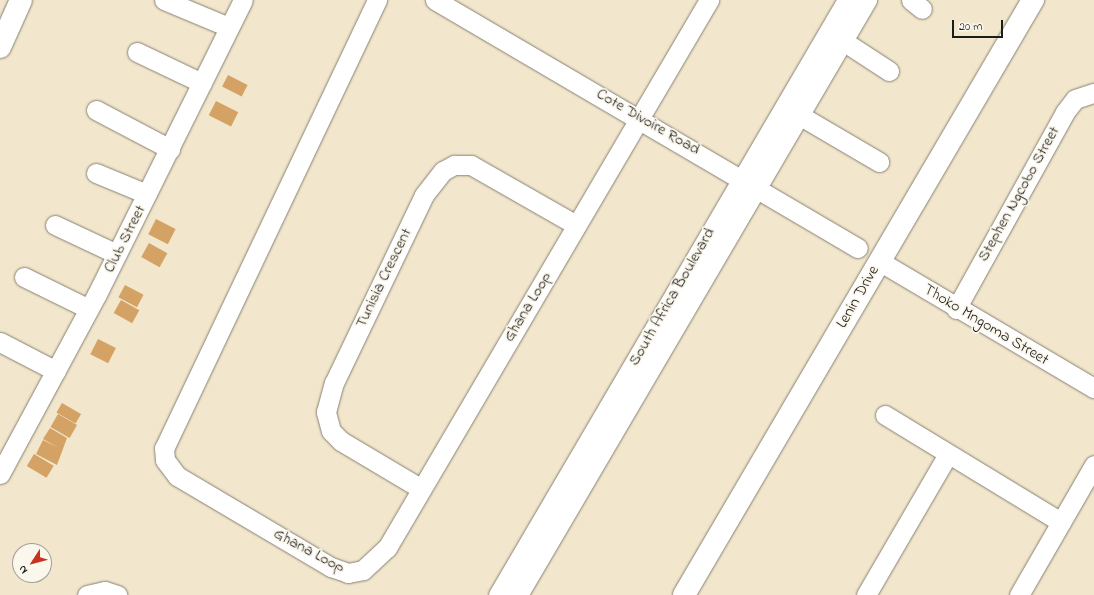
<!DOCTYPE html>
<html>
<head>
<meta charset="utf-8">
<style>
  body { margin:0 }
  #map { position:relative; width:1094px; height:595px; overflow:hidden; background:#f2e6cc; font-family:"Indie Flower",sans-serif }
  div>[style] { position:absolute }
  .building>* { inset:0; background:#d3a264; transform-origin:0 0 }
  .roads { filter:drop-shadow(0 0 1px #878174) drop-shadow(0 0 1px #878174) }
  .street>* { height:19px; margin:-9.5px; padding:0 9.5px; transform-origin:9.5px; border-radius:9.5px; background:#fff }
  .secondary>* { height:22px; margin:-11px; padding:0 11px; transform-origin:11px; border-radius:11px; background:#fff }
  .highway>* { height:22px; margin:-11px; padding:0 11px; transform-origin:11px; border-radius:11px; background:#fff }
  span { translate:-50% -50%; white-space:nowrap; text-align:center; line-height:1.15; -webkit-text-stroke:3.5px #fbf7ec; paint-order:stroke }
  .street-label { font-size:16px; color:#1c1c1c }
  .north { position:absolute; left:12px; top:543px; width:40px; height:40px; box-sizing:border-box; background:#fbf7ec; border:1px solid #a29f99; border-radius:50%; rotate:234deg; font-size:11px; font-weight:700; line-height:16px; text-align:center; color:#1c1c1c }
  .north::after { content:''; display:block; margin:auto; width:14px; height:18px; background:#c8321e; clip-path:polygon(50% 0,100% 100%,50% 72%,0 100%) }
  .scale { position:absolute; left:952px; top:20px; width:51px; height:18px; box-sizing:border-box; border:2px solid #1c1c1c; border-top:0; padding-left:5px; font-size:12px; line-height:14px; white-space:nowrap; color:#1c1c1c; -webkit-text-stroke:3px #fbf7ec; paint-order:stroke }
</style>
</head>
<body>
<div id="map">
  <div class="building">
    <i style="left:228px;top:75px;width:22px;height:13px;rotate:27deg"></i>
    <i style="left:216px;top:101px;width:25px;height:16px;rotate:27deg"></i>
    <i style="left:156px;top:219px;width:22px;height:17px;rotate:27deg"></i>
    <i style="left:149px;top:243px;width:21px;height:16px;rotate:29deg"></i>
    <i style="left:125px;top:285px;width:21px;height:14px;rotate:28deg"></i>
    <i style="left:121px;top:300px;width:21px;height:15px;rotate:29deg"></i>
    <i style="left:98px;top:339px;width:20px;height:17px;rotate:27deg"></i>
    <i style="left:62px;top:403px;width:22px;height:11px;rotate:30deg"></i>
    <i style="left:58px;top:414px;width:22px;height:15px;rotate:30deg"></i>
    <i style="clip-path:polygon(50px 428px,67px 438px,57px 465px,36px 454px,43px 440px,59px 448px,43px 439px)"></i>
    <i style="left:34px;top:454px;width:23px;height:14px;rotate:31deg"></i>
  </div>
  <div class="roads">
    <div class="street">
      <i style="left:164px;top:0;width:70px;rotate:22.6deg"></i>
      <i style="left:377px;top:0;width:496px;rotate:115.4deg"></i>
      <i style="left:164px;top:448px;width:12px;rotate:85deg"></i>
      <i style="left:165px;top:460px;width:20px;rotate:53deg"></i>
      <i style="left:177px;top:476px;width:179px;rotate:30.6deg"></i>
      <i style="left:331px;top:567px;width:18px;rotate:19deg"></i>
      <i style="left:348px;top:573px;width:15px;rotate:-11deg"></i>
      <i style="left:363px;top:570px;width:33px;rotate:-43deg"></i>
      <i style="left:387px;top:548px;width:636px;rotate:-59.56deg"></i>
      <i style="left:435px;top:0;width:490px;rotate:30.4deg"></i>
      <i style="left:911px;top:0;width:14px;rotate:39deg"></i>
      <i style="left:843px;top:41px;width:55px;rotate:33.1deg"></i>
      <i style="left:137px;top:52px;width:72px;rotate:25.5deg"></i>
      <i style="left:96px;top:110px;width:84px;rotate:27.8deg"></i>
      <i style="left:799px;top:115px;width:93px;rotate:30.4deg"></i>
      <i style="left:96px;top:173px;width:55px;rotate:22.4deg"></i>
      <i style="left:55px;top:225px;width:68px;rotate:25.1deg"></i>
      <i style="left:879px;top:261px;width:250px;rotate:30.6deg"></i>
      <i style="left:24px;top:277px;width:72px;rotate:26.2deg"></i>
      <i style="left:956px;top:309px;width:225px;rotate:-61deg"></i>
      <i style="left:1065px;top:112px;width:16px;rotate:-52deg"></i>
      <i style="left:1075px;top:99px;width:20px;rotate:-18deg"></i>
      <i style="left:0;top:342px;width:63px;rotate:27.4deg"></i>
      <i style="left:885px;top:415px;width:206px;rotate:31.3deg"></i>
      <i style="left:0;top:474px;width:204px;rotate:-61.7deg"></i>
      <i style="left:97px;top:294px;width:328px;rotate:-63.6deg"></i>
      <i style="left:420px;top:488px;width:92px;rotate:-149.3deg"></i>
      <i style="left:341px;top:441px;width:14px;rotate:-135deg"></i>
      <i style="left:331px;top:431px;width:20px;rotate:-105deg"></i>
      <i style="left:326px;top:412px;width:30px;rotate:-75deg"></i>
      <i style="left:334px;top:383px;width:208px;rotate:-64.4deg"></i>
      <i style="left:424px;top:195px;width:31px;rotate:-52deg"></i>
      <i style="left:443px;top:171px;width:13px;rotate:-29deg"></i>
      <i style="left:454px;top:165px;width:17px"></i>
      <i style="left:471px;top:165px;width:121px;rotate:29.7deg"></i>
      <i style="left:87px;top:595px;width:18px;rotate:-13deg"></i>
      <i style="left:105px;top:591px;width:13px;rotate:18deg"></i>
      <i style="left:498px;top:595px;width:690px;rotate:-59.61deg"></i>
      <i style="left:518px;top:595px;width:690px;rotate:-59.61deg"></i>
      <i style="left:866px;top:595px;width:163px;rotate:-59.8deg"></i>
      <i style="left:1019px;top:595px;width:150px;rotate:-60deg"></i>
    </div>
    <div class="secondary">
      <i style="left:684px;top:595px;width:690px;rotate:-59.61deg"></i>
    </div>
    <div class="highway">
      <i style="left:0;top:47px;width:51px;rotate:-65.9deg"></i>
    </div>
  </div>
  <div class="street-label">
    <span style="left:648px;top:122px;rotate:30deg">Cote Divoire Road</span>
    <span style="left:1019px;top:194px;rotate:-61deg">Stephen Ngcobo Street</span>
    <span style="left:125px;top:239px;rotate:-63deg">Club Street</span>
    <span style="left:384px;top:278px;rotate:-64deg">Tunisia Crescent</span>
    <span style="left:672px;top:297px;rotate:-60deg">South Africa Boulevard</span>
    <span style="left:858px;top:297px;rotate:-60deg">Lenin Drive</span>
    <span style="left:528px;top:307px;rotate:-59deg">Ghana Loop</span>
    <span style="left:986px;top:325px;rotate:31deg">Thoko Mngoma Street</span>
    <span style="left:309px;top:551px;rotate:28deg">Ghana Loop</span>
  </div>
  <div class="north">N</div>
  <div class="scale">20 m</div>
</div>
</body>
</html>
